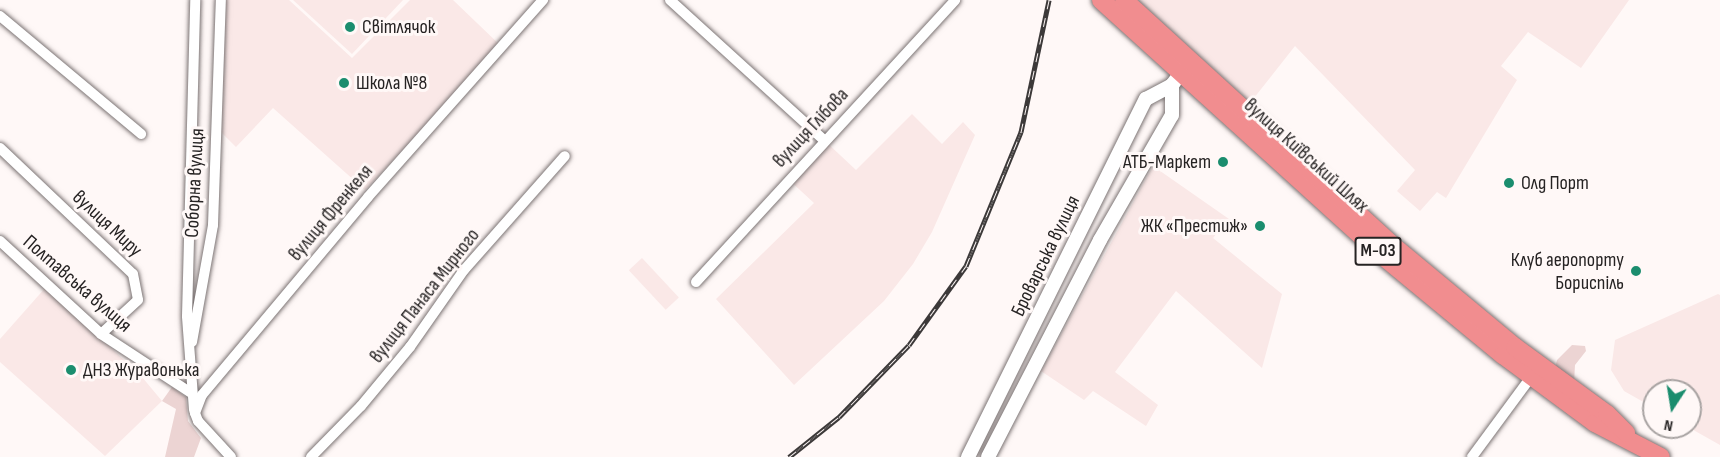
<!DOCTYPE html>
<html>
<head>
<meta charset="utf-8">
<style>
  body { margin:0 }
  #map { position:relative; width:1720px; height:457px; overflow:hidden; background:#fff8f7; font-family:"Sofia Sans Condensed",sans-serif }
  div>[style] { position:absolute }
  .built>* { inset:0; background:#fae8e7; transform-origin:0 0 }
  .green>* { inset:0; background:#ecd4d3 }
  .roads { filter:drop-shadow(0 0 2px #7c7474) drop-shadow(0 0 2px #7c7474) }
  .street>* { height:10px; margin:-5px; padding:0 5px; transform-origin:5px; border-radius:5px; background:#fff }
  .secondary>* { height:14px; margin:-7px; padding:0 7px; transform-origin:7px; border-radius:7px; background:#fff }
  .highway>* { height:18px; margin:-9px; padding:0 9px; transform-origin:9px; border-radius:9px; background:#f18d8f }
  .rail>* { height:5px; margin-top:-2.5px; transform-origin:0; background:repeating-linear-gradient(90deg,#fff8f7 0 9px,#3c3939 0 18px); box-sizing:border-box; border-block:2px solid #3c3939 }
  .dots>* { width:16px; height:16px; translate:-50% -50%; box-sizing:border-box; border:3px solid #fff8f7; border-radius:50% }
  span { translate:-50% -50%; white-space:nowrap; text-align:center; line-height:1.15; -webkit-text-stroke:6px #fff8f7; paint-order:stroke }
  .shield-label span { padding:2px 4px; background:#fff8f7; border:2px solid; border-radius:4px; -webkit-text-stroke-width:0 }
  .shield-label { font-size:18px; color:#262323; font-weight:700 }
  .poi-label { font-size:20px; color:#262323 }
  .left { translate:0 -50%; text-align:left }
  .right { translate:-100% -50%; text-align:right }
  .street-label { font-size:20px; color:#262323 }
  .north { position:absolute; left:1642px; top:379px; width:60px; height:60px; box-sizing:border-box; background:#fff8f7; border:2px solid #a8a3a2; border-radius:50%; rotate:192deg; font-size:16px; font-weight:700; line-height:24px; text-align:center; color:#262323 }
  .north::after { content:''; display:block; margin:auto; width:21px; height:27px; background:#1b8d6e; clip-path:polygon(50% 0,100% 100%,50% 72%,0 100%) }
</style>
</head>
<body>
<div id="map">
  <div class="built">
    <i style="clip-path:polygon(226px 0,289px 0,352px 58px,410px 0,453px 0,501px 46px,365px 190px,273px 108px,236px 147px,221px 132px)"></i>
    <i style="clip-path:polygon(293px 0,403px 0,352px 54px)"></i>
    <i style="clip-path:polygon(1137px 0,1629px 0,1581px 68px,1528px 32px,1501px 66px,1517px 80px,1446px 198px,1437px 192px,1420px 211px,1397px 191px,1415px 170px,1295px 46px,1250px 103px)"></i>
    <i style="clip-path:polygon(912px 114px,942px 144px,963px 122px,975px 135px,932px 232px,913px 264px,884px 301px,794px 385px,716px 299px,814px 203px,788px 179px,824px 140px,856px 170px)"></i>
    <i style="clip-path:polygon(1153px 166px,1229px 219px,1213px 238px,1282px 294px,1262px 368px,1176px 291px,1115px 372px,1158px 405px,1146px 426px,1093px 391px,1084px 400px,1041px 371px)"></i>
    <i style="left:642px;top:258px;width:54px;height:18px;rotate:47deg"></i>
    <i style="clip-path:polygon(46px 287px,142px 377px,162px 401px,105px 456px,0 362px,0 339px)"></i>
    <i style="clip-path:polygon(1718px 294px,1720px 295px,1720px 445px,1688px 427px,1690px 391px,1654px 391px,1654px 408px,1624px 391px,1611px 370px,1615px 340px)"></i>
  </div>
  <div class="green">
    <i style="clip-path:polygon(1572px 345px,1585px 346px,1586px 351px,1575px 365px,1574px 383px,1555px 368px,1557px 360px)"></i>
    <i style="clip-path:polygon(172px 387px,186px 397px,188px 421px,201px 438px,194px 457px,165px 457px,176px 409px,162px 401px)"></i>
  </div>
  <div class="roads">
    <div class="street">
      <i style="left:670px;top:0;width:208px;rotate:42.3deg"></i>
      <i style="left:0;top:16px;width:184px;rotate:39.9deg"></i>
      <i style="left:0;top:148px;width:183px;rotate:43.5deg"></i>
      <i style="left:133px;top:274px;width:26px;rotate:79deg"></i>
      <i style="left:138px;top:300px;width:50px;rotate:137.4deg"></i>
      <i style="left:0;top:241px;width:137px;rotate:42.6deg"></i>
      <i style="left:101px;top:334px;width:108px;rotate:33.2deg"></i>
      <i style="left:696px;top:282px;width:383px;rotate:-47.4deg"></i>
      <i style="left:192px;top:342px;width:119px;rotate:-79.8deg"></i>
      <i style="left:213px;top:225px;width:225px;rotate:-88deg"></i>
      <i style="left:194px;top:410px;width:94px;rotate:-94.3deg"></i>
      <i style="left:187px;top:316px;width:316px;rotate:-88.5deg"></i>
      <i style="left:231px;top:457px;width:49px;rotate:-132.5deg"></i>
      <i style="left:198px;top:421px;width:9px;rotate:-111deg"></i>
      <i style="left:195px;top:413px;width:19px;rotate:-69deg"></i>
      <i style="left:202px;top:395px;width:258px;rotate:-50deg"></i>
      <i style="left:368px;top:197px;width:264px;rotate:-48.4deg"></i>
      <i style="left:311px;top:457px;width:71px;rotate:-45.6deg"></i>
      <i style="left:361px;top:406px;width:77px;rotate:-50.3deg"></i>
      <i style="left:410px;top:347px;width:94px;rotate:-55deg"></i>
      <i style="left:464px;top:270px;width:152px;rotate:-48.5deg"></i>
      <i style="left:1472px;top:457px;width:104px;rotate:-53.6deg"></i>
    </div>
    <div class="secondary">
      <i style="left:968px;top:457px;width:400px;rotate:-63.6deg"></i>
      <i style="left:1146px;top:99px;width:30px;rotate:-28deg"></i>
      <i style="left:1172px;top:85px;width:25px;rotate:-53deg"></i>
      <i style="left:988px;top:457px;width:244px;rotate:-62.7deg"></i>
      <i style="left:1100px;top:240px;width:144px;rotate:-60.1deg"></i>
      <i style="left:1172px;top:115px;width:30px;rotate:-90deg"></i>
    </div>
    <div class="highway">
      <i style="left:1101px;top:0;width:382px;rotate:42.2deg"></i>
      <i style="left:1384px;top:257px;width:154px;rotate:39.5deg"></i>
      <i style="left:1503px;top:355px;width:114px;rotate:36.5deg"></i>
      <i style="left:1595px;top:423px;width:74px;rotate:27.3deg"></i>
      <i style="left:1124px;top:0;width:363px;rotate:42.4deg"></i>
      <i style="left:1392px;top:245px;width:160px;rotate:39.7deg"></i>
      <i style="left:1515px;top:347px;width:114px;rotate:36.1deg"></i>
      <i style="left:1607px;top:414px;width:27px;rotate:45deg"></i>
    </div>
  </div>
  <div class="rail">
    <i style="left:789px;top:457px;width:64px;rotate:-38.7deg"></i>
    <i style="left:839px;top:417px;width:100px;rotate:-45.8deg"></i>
    <i style="left:909px;top:345px;width:97px;rotate:-54.2deg"></i>
    <i style="left:966px;top:266px;width:145px;rotate:-67.7deg"></i>
    <i style="left:1021px;top:132px;width:135px;rotate:-78deg"></i>
  </div>
  <div class="dots">
    <i style="left:350px;top:27px;background:#1b8d6e"></i>
    <i style="left:344px;top:83px;background:#1b8d6e"></i>
    <i style="left:1223px;top:162px;background:#1b8d6e"></i>
    <i style="left:1509px;top:183px;background:#1b8d6e"></i>
    <i style="left:1260px;top:226px;background:#1b8d6e"></i>
    <i style="left:1636px;top:271px;background:#1b8d6e"></i>
    <i style="left:71px;top:370px;background:#1b8d6e"></i>
  </div>
  <div class="shield-label">
    <span style="left:1378px;top:251px">М-03</span>
  </div>
  <div class="poi-label">
    <span class="left" style="left:362px;top:27px">Світлячок</span>
    <span class="left" style="left:356px;top:83px">Школа №8</span>
    <span class="right" style="left:1211px;top:162px">АТБ-Маркет</span>
    <span class="left" style="left:1521px;top:183px">Олд Порт</span>
    <span class="right" style="left:1248px;top:226px">ЖК «Престиж»</span>
    <span class="right" style="left:1624px;top:272px">Клуб аеропорту<br>Бориспіль</span>
    <span class="left" style="left:83px;top:370px">ДНЗ Журавонька</span>
  </div>
  <div class="street-label">
    <span style="left:811px;top:128px;rotate:-47deg">вулиця Глібова</span>
    <span style="left:1306px;top:156px;rotate:42deg">вулиця Київський Шлях</span>
    <span style="left:195px;top:183px;rotate:-87deg">Соборна вулиця</span>
    <span style="left:331px;top:213px;rotate:-50deg">вулиця Френкеля</span>
    <span style="left:107px;top:224px;rotate:43deg">вулиця Миру</span>
    <span style="left:1046px;top:256px;rotate:-64deg">Броварська вулиця</span>
    <span style="left:77px;top:284px;rotate:41deg">Полтавська вулиця</span>
    <span style="left:425px;top:296px;rotate:-52deg">вулиця Панаса Мирного</span>
  </div>
  <div class="north">N</div>
</div>
</body>
</html>
